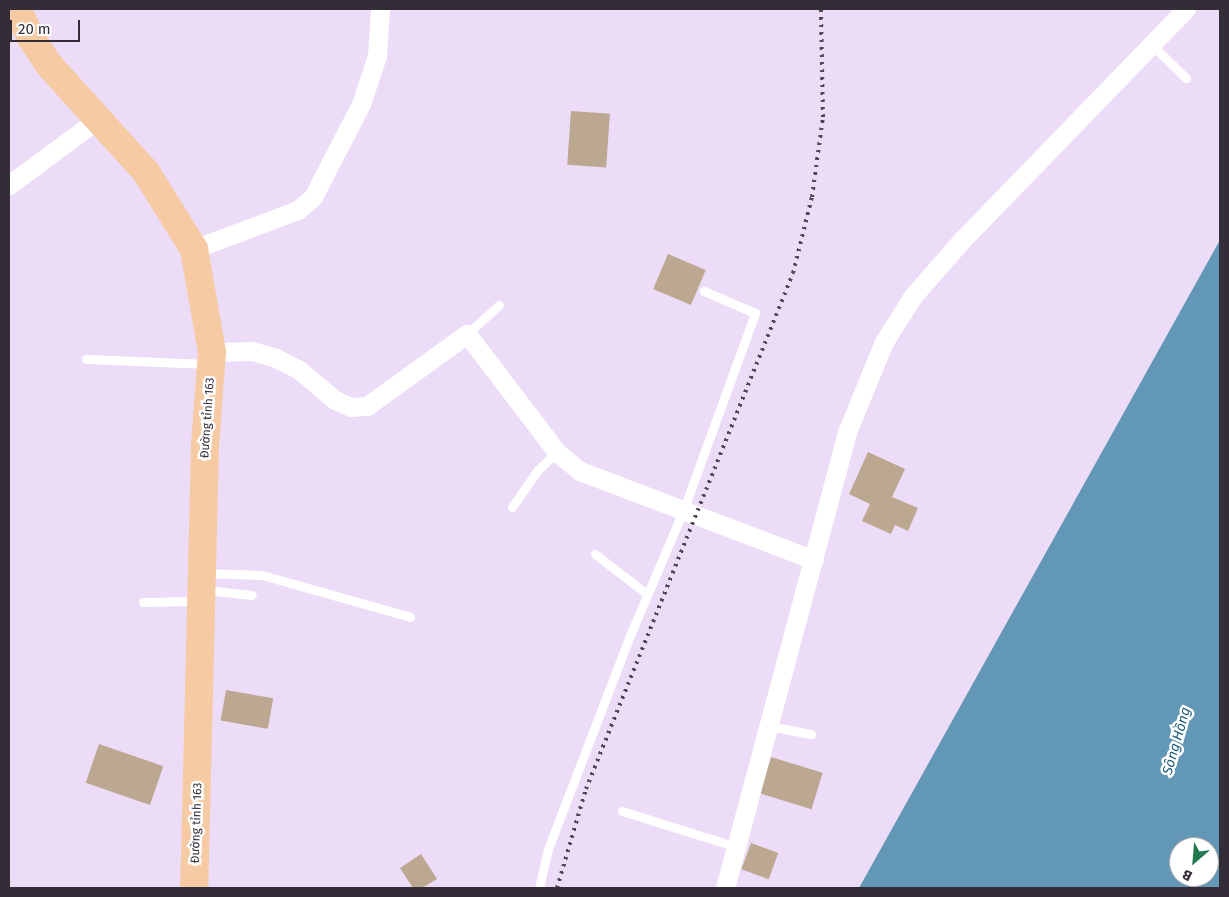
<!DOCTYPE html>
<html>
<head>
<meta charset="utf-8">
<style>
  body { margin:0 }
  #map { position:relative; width:1229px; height:897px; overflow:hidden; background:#ecdcf7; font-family:"Fira Sans",sans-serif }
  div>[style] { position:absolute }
  .water>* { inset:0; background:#6397b6 }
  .building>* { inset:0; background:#bca890; transform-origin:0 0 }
  .lane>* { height:9px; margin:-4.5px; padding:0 4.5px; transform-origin:4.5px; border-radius:4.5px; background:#fff }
  .street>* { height:19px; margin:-9.5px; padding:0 9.5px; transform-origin:9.5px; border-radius:9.5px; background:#fff }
  .primary>* { height:28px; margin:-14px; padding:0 14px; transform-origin:14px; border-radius:14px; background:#f6caa2 }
  .rail>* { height:4px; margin-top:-2px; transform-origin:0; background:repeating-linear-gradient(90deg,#504855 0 2.5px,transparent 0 7.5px) }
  span { translate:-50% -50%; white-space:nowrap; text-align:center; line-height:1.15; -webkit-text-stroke:5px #fff; paint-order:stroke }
  .street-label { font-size:12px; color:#332d37 }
  .water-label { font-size:14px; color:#1a5a7a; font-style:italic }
  .frame { position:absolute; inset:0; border:10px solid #332d37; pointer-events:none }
  .north { position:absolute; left:1169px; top:837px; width:50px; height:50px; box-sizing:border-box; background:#fff; border:1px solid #adabaf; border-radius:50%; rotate:207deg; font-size:14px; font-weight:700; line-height:20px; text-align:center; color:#332d37 }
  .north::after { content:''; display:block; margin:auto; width:18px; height:22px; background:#23794d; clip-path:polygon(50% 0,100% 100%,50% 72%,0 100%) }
  .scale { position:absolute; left:10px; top:20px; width:70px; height:22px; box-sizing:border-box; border:2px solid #332d37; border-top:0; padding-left:6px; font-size:15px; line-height:18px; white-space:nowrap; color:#332d37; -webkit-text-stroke:4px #fff; paint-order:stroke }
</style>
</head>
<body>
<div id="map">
  <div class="water">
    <i style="clip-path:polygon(evenodd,1220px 240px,1220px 888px,859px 888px,1220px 240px,1179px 847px,1209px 847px,1209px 877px,1179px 877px,1179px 847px)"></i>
  </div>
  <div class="building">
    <i style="left:571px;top:111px;width:39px;height:54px;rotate:4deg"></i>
    <i style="left:668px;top:254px;width:41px;height:38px;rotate:23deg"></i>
    <i style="clip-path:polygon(868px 452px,905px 469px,892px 497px,918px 508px,908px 531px,895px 525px,891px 534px,862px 521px,870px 504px,849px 494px)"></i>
    <i style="left:226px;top:690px;width:48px;height:31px;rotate:10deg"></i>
    <i style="left:99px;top:744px;width:68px;height:41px;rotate:19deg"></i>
    <i style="left:771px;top:757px;width:54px;height:38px;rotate:17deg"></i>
    <i style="left:751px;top:843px;width:29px;height:28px;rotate:20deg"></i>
    <i style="clip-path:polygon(421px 854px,437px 879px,422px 888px,413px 888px,400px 868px)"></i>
  </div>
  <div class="lane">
    <i style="left:1151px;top:44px;width:49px;rotate:44.2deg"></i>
    <i style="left:467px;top:334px;width:43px;rotate:-42.2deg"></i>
    <i style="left:86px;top:359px;width:122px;rotate:2.3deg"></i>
    <i style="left:512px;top:507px;width:44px;rotate:-55.2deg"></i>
    <i style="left:537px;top:471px;width:28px;rotate:-44deg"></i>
    <i style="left:595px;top:554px;width:66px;rotate:37.6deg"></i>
    <i style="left:204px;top:573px;width:58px;rotate:2deg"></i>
    <i style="left:262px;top:575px;width:154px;rotate:15.8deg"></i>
    <i style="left:205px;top:590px;width:47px;rotate:6.1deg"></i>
    <i style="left:143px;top:602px;width:55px;rotate:-1deg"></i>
    <i style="left:769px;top:726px;width:43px;rotate:10.8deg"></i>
    <i style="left:622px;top:811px;width:121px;rotate:17.4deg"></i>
    <i style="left:539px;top:888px;width:40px;rotate:-77deg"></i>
    <i style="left:548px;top:849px;width:231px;rotate:-69deg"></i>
    <i style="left:631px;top:633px;width:133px;rotate:-66.9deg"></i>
    <i style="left:683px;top:511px;width:211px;rotate:-70deg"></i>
    <i style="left:755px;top:313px;width:56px;rotate:-156.7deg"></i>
  </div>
  <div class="street">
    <i style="left:9px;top:185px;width:111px;rotate:-36.6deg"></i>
    <i style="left:194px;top:249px;width:111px;rotate:-20.6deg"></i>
    <i style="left:298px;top:210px;width:20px;rotate:-41deg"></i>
    <i style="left:313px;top:197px;width:105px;rotate:-62.7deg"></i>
    <i style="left:361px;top:104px;width:51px;rotate:-71.6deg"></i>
    <i style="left:377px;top:56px;width:47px;rotate:-86.3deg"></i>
    <i style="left:212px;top:352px;width:40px;rotate:-1.4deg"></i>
    <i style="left:252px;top:351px;width:25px;rotate:16deg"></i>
    <i style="left:276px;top:358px;width:25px;rotate:27deg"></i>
    <i style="left:298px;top:369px;width:48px;rotate:40deg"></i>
    <i style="left:335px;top:400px;width:17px;rotate:24deg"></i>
    <i style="left:351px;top:407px;width:16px;rotate:-4deg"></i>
    <i style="left:367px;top:406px;width:123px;rotate:-35.8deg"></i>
    <i style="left:467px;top:334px;width:148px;rotate:52.7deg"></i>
    <i style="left:557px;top:452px;width:30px;rotate:40deg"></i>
    <i style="left:580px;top:471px;width:250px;rotate:20.8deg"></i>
    <i style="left:725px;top:888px;width:472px;rotate:-75deg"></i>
    <i style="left:847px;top:432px;width:97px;rotate:-67.7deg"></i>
    <i style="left:884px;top:342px;width:54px;rotate:-57.8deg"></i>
    <i style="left:913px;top:296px;width:74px;rotate:-48.8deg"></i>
    <i style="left:962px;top:240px;width:322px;rotate:-45.9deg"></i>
  </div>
  <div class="primary">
    <i style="left:17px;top:9px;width:32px;rotate:64deg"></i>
    <i style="left:31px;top:38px;width:32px;rotate:56deg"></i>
    <i style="left:49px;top:65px;width:144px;rotate:47.8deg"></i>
    <i style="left:146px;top:172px;width:91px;rotate:58.1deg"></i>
    <i style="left:194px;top:249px;width:105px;rotate:80.1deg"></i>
    <i style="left:212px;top:352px;width:94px;rotate:94.3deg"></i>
    <i style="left:205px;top:446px;width:442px;rotate:91.4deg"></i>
  </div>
  <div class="rail">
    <i style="left:557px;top:888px;width:103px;rotate:-73.7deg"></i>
    <i style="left:586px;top:789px;width:556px;rotate:-68.14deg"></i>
    <i style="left:793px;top:273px;width:78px;rotate:-76deg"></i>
    <i style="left:812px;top:197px;width:81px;rotate:-82.2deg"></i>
    <i style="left:823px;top:117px;width:108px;rotate:-91.1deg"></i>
  </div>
  <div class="street-label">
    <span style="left:208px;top:418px;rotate:-86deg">Đường tỉnh 163</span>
    <span style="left:197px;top:823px;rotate:-88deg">Đường tỉnh 163</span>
  </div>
  <div class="water-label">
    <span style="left:1177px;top:741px;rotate:-74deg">Sông Hồng</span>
  </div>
  <div class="frame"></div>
  <div class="north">B</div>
  <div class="scale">20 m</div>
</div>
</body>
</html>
